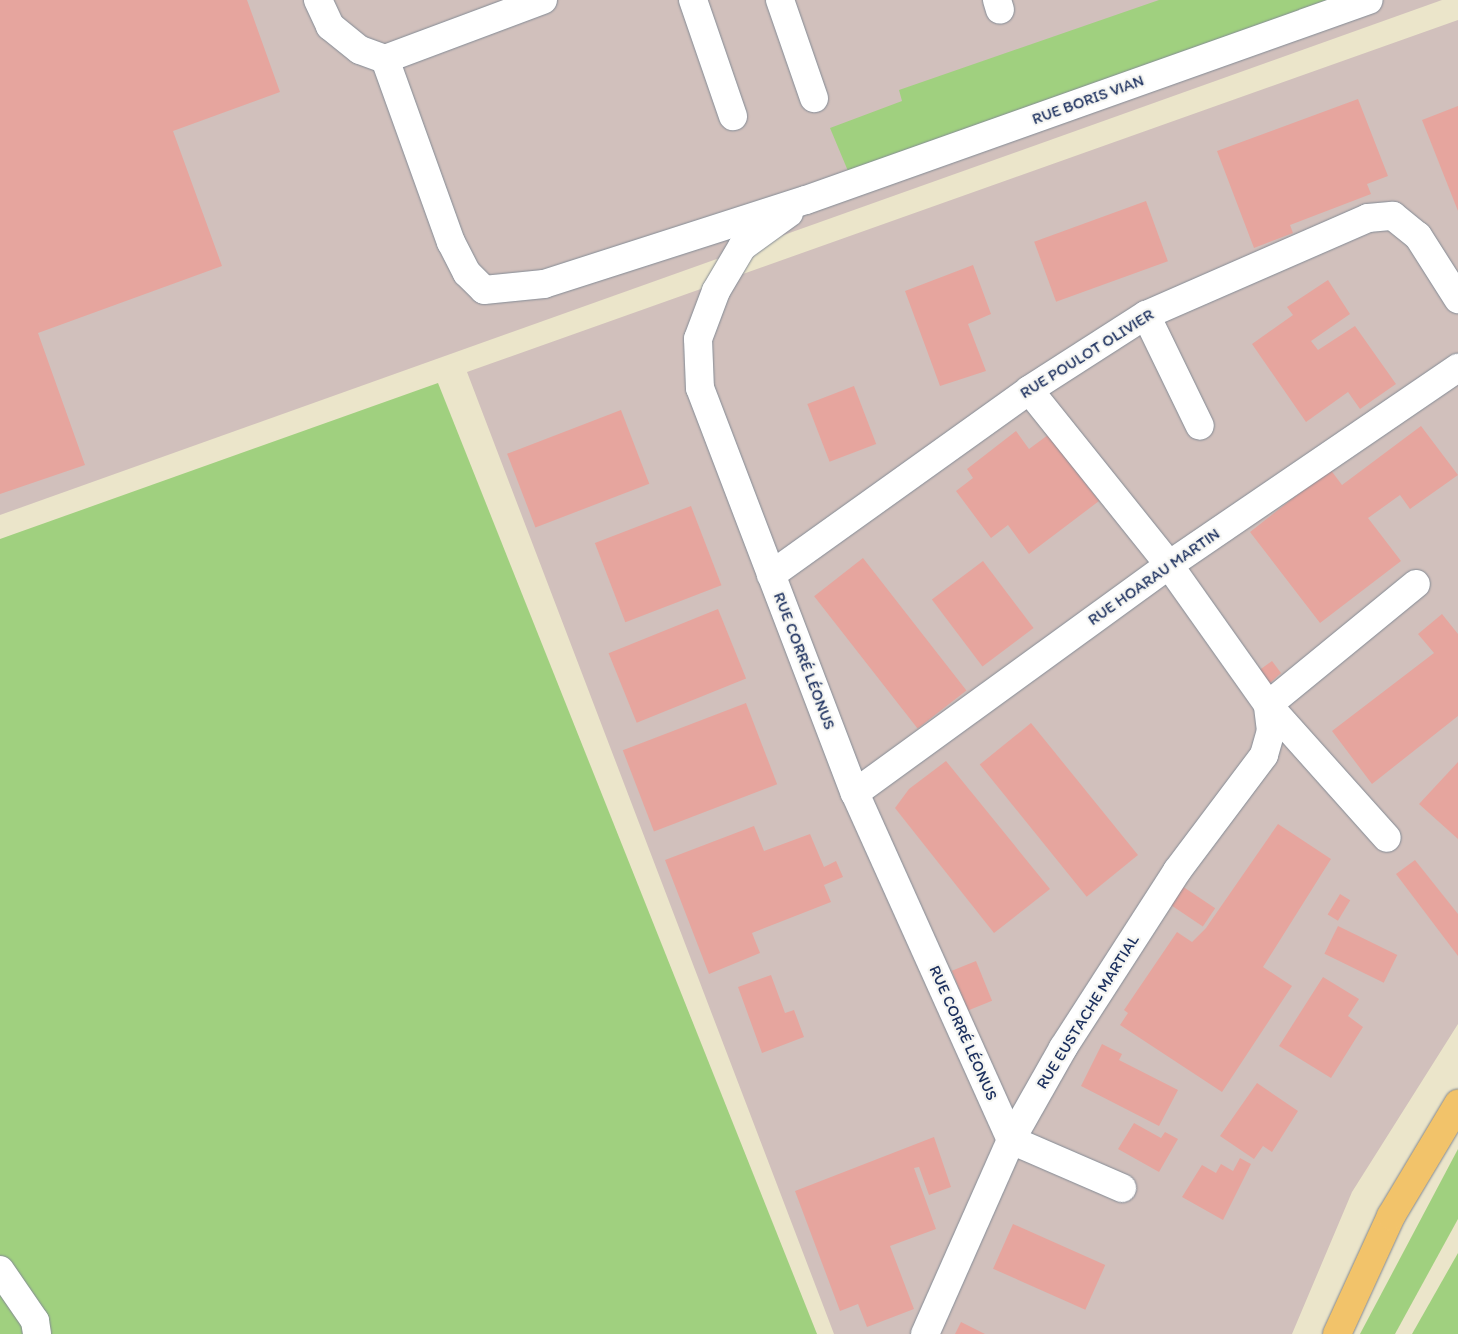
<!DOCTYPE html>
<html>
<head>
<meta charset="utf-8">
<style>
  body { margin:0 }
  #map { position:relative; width:1458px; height:1334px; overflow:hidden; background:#ebe5ca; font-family:Itim,sans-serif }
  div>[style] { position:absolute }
  .industrial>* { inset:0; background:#d1c0bc }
  .green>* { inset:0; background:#a0d07f }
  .building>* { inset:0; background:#e6a59e; transform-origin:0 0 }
  .roads { filter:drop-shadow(0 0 1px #838a94) drop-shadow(0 0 1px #838a94) }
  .minor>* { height:28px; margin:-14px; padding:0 14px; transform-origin:14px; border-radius:14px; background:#fff }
  .major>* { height:28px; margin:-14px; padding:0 14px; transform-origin:14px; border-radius:14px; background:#f2c36a }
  span { translate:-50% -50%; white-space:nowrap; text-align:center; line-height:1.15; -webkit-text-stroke:4.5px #f6f6f2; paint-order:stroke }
  .street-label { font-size:16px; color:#1b2f5e }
</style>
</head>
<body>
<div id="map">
  <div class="industrial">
    <i style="clip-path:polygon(0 0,1442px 0,0 515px)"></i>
    <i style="clip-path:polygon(1458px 20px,1458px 1024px,1352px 1192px,1292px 1334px,834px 1334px,467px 372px)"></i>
  </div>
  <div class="green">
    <i style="clip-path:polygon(1159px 0,1331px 0,848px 171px,830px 128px,902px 101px,899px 90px)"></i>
    <i style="clip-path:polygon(438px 383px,817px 1334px,0 1334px,0 539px)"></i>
    <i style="clip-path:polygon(1458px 1149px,1458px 1219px,1395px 1334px,1360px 1334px)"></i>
    <i style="clip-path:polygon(1458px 1253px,1458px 1334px,1412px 1334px)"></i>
  </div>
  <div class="building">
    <i style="clip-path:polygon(0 0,247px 0,280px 92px,173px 131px,222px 266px,38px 333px,85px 465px,0 494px)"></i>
    <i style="clip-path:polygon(1358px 99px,1388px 176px,1367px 184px,1371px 194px,1290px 225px,1293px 233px,1254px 248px,1217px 151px)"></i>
    <i style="clip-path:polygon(1458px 106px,1458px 211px,1422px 120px)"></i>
    <i style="left:1146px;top:201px;width:64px;height:119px;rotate:70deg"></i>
    <i style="clip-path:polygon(973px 265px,991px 314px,968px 324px,986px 371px,940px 386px,905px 291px)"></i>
    <i style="clip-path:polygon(1328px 280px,1350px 314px,1311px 341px,1318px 350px,1355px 326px,1396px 384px,1360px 409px,1348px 392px,1306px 422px,1252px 344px,1293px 315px,1287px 307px)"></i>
    <i style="left:854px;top:386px;width:62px;height:50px;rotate:69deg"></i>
    <i style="left:621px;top:410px;width:79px;height:122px;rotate:69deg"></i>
    <i style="clip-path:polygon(1421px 426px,1458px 475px,1410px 509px,1400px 495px,1368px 518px,1401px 561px,1320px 623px,1250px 532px,1330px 469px,1342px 485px)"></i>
    <i style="clip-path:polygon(1016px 431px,1029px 449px,1048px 435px,1099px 501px,1029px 554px,1008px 525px,991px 538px,956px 491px,973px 478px,967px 469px)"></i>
    <i style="left:691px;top:506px;width:85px;height:103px;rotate:69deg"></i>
    <i style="left:863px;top:558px;width:168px;height:62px;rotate:52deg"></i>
    <i style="left:983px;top:561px;width:84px;height:64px;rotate:53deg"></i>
    <i style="left:718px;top:609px;width:75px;height:118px;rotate:68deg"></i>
    <i style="clip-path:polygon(1442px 614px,1458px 634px,1458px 716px,1372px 784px,1332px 731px,1434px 653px,1418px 634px)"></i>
    <i style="clip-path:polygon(1272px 661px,1281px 673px,1269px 684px,1258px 671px)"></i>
    <i style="left:746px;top:703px;width:87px;height:132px;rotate:69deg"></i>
    <i style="left:1031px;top:723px;width:170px;height:66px;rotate:51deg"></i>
    <i style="clip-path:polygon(946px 761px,1050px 889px,994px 933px,895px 808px,909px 789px)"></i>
    <i style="clip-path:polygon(1458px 762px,1458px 839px,1419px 804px)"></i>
    <i style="clip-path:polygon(1278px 824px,1331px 859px,1263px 967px,1292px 986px,1222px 1092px,1120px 1025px,1128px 1013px,1124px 1010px,1177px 932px,1192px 942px,1206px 928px)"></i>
    <i style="clip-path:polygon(754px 826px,764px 851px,810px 834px,824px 867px,836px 861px,843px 877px,824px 885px,831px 902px,752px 933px,760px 953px,709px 974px,665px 860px)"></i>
    <i style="clip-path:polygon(1415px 860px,1458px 914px,1458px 956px,1396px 874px)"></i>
    <i style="left:1182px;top:886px;width:40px;height:22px;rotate:34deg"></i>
    <i style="left:1340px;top:894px;width:12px;height:24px;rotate:31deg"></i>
    <i style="left:1338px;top:926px;width:66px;height:31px;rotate:26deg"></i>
    <i style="left:976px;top:961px;width:43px;height:26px;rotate:68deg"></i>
    <i style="clip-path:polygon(771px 975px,785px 1013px,794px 1010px,804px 1037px,762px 1053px,738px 987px)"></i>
    <i style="clip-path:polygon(1323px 977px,1359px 999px,1348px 1016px,1363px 1027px,1331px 1078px,1279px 1046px)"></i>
    <i style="clip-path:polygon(1102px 1044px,1122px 1054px,1119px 1060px,1178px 1090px,1159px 1126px,1081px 1086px)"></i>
    <i style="clip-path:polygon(1257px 1083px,1298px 1111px,1272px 1152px,1263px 1146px,1254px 1159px,1220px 1136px)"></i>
    <i style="clip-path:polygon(1134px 1123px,1161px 1138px,1165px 1132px,1178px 1139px,1159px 1172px,1118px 1149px)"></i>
    <i style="clip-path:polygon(934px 1137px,951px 1187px,929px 1195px,919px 1167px,914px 1168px,936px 1229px,890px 1246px,914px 1309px,867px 1327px,858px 1304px,840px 1311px,795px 1191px)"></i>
    <i style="clip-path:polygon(1240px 1158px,1251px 1164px,1223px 1220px,1182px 1197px,1202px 1165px,1216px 1173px,1221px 1164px,1233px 1171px)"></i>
    <i style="left:1013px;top:1224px;width:101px;height:49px;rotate:24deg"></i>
    <i style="clip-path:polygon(961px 1322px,985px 1334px,955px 1334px)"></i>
  </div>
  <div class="roads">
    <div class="minor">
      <i style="left:318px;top:0;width:29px;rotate:65deg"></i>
      <i style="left:330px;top:26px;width:38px;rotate:39deg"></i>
      <i style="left:360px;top:50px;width:27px;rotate:20deg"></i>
      <i style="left:543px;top:0;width:169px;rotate:159.5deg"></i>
      <i style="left:385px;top:59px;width:195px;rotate:70.2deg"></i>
      <i style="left:451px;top:242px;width:35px;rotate:63deg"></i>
      <i style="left:467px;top:273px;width:24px;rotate:45deg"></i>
      <i style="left:484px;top:290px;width:60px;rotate:-5.7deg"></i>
      <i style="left:544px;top:284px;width:275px;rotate:-17.8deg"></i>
      <i style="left:806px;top:200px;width:597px;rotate:-19.56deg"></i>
      <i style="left:693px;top:0;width:123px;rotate:71deg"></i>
      <i style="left:780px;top:0;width:104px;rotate:70.9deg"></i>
      <i style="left:997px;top:0;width:10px;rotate:73deg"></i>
      <i style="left:789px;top:213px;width:58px;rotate:144.1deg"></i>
      <i style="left:742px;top:247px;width:51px;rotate:120.6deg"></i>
      <i style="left:716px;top:291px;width:51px;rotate:110.6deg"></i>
      <i style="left:698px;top:339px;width:49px;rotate:87.7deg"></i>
      <i style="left:700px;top:388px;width:434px;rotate:69.1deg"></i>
      <i style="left:855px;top:793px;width:380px;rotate:65.8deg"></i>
      <i style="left:1011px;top:1140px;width:121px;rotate:23.4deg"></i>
      <i style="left:1146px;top:315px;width:123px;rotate:64.1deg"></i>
      <i style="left:1029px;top:390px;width:224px;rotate:51.3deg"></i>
      <i style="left:1169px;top:565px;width:171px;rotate:54.7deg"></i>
      <i style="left:1268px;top:705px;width:178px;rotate:48.2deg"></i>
      <i style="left:771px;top:575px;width:317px;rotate:-35.6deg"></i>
      <i style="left:1029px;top:390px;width:139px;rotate:-32.7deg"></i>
      <i style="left:1146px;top:315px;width:242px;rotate:-23.6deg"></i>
      <i style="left:1368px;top:218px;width:25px;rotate:-5deg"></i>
      <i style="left:1393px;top:216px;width:32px;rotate:39deg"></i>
      <i style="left:1418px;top:236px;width:75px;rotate:57.6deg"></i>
      <i style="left:1268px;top:705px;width:191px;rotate:-39.3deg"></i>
      <i style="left:855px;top:793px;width:388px;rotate:-36deg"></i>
      <i style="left:1169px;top:565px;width:350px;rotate:-34.3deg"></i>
      <i style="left:0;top:1270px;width:62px;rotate:55.5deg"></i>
      <i style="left:35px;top:1321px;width:13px;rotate:81deg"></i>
      <i style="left:925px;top:1334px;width:212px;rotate:-66.1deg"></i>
      <i style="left:1011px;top:1140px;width:106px;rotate:-60.5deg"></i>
      <i style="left:1063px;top:1048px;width:211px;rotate:-57.2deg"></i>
      <i style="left:1177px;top:871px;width:145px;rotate:-53.1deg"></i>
      <i style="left:1264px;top:755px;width:25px;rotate:-74deg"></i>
      <i style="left:1271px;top:731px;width:26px;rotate:-97deg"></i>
    </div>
    <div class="major">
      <i style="left:1337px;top:1334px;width:130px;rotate:-65.4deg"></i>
      <i style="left:1391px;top:1216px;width:131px;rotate:-59.1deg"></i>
    </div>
  </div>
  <div class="street-label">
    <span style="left:1088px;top:100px;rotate:-20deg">RUE BORIS VIAN</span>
    <span style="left:1087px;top:354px;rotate:-32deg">RUE POULOT OLIVIER</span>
    <span style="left:1154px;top:577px;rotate:-35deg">RUE HOARAU MARTIN</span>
    <span style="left:804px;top:661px;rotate:69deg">RUE CORRÉ LÉONUS</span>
    <span style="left:1088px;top:1012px;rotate:-58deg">RUE EUSTACHE MARTIAL</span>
    <span style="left:963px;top:1033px;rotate:66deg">RUE CORRÉ LÉONUS</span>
  </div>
</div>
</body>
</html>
